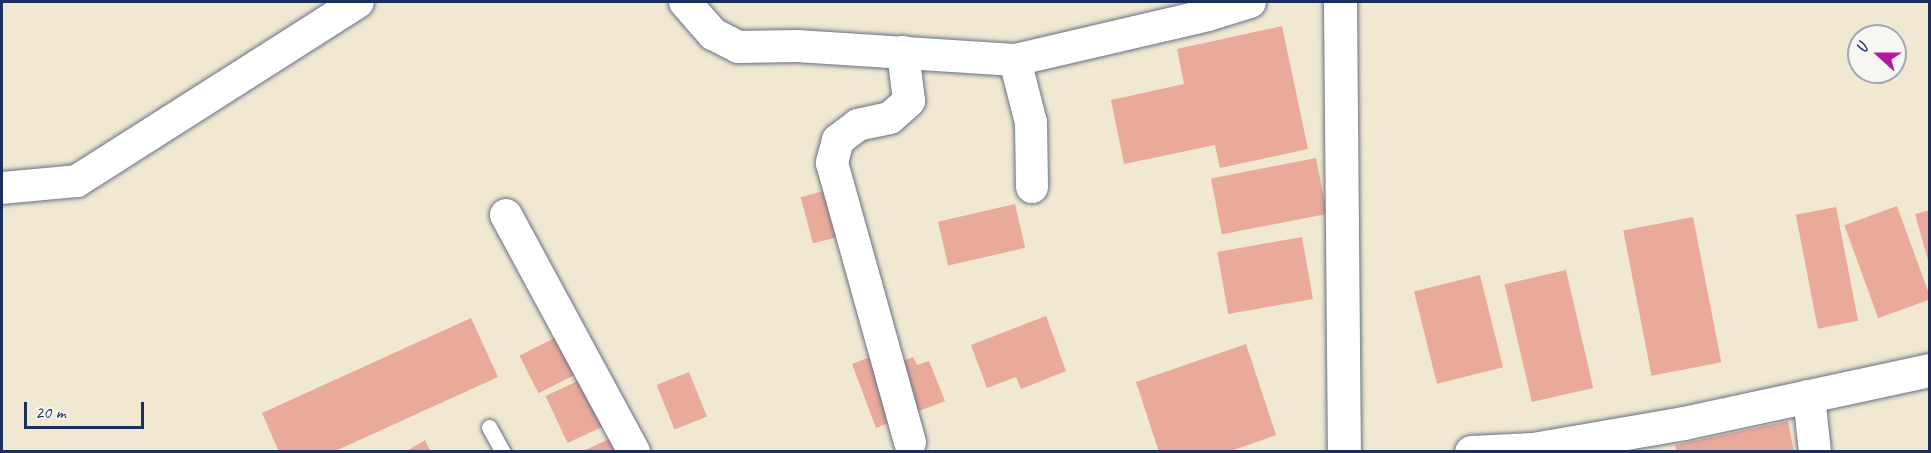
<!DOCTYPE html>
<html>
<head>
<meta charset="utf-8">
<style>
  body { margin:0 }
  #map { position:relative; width:1931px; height:453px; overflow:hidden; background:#f0e8d1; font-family:Caveat,sans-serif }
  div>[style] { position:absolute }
  .building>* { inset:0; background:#e9aa9b; transform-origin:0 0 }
  .roads { filter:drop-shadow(0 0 2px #667086) drop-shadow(0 0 2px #667086) }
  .service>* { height:15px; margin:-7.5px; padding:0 7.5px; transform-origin:7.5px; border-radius:7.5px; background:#fff }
  .minor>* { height:32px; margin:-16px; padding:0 16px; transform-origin:16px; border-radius:16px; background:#fff }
  .tertiary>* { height:33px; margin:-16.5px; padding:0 16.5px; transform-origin:16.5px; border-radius:16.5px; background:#fff }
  span { translate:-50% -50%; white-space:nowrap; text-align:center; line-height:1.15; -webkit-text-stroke:4.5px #f6f6f2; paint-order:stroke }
  .frame { position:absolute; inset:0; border:3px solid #1b2f5e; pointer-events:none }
  .north { position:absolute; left:1847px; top:24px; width:60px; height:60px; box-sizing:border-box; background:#f6f6f2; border:2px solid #9ea6b7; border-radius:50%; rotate:291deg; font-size:16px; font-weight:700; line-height:24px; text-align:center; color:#1b2f5e }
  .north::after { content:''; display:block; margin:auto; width:21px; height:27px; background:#b5179e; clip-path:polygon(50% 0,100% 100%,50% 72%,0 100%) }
  .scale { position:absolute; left:24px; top:402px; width:120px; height:27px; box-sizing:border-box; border:3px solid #1b2f5e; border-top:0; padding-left:8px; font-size:18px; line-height:21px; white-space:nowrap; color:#1b2f5e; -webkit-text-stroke:4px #f6f6f2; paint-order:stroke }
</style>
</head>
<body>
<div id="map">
  <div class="building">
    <i style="clip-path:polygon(1282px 26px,1308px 149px,1220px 168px,1215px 145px,1124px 164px,1111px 100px,1184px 84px,1177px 49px)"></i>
    <i style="left:1316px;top:158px;width:57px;height:107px;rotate:79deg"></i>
    <i style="left:846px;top:185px;width:48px;height:47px;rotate:75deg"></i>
    <i style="left:1015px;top:204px;width:45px;height:79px;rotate:77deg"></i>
    <i style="left:1897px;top:206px;width:99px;height:56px;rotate:70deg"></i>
    <i style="left:1836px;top:207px;width:116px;height:41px;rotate:79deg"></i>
    <i style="clip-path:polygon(1930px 210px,1930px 264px,1929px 264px,1915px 214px)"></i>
    <i style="left:1693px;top:217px;width:148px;height:71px;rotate:79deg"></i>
    <i style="left:1302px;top:237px;width:63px;height:86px;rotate:80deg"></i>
    <i style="left:1566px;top:270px;width:121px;height:63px;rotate:77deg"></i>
    <i style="left:1480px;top:275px;width:95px;height:68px;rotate:76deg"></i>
    <i style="clip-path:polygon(1046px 316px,1066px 371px,1021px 389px,1016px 377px,987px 388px,971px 345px)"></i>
    <i style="clip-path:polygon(471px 318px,498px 377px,333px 452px,279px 452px,262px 413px)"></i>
    <i style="left:580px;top:325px;width:42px;height:68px;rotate:63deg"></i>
    <i style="clip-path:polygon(1246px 344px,1276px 435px,1228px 452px,1159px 452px,1136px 382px)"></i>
    <i style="clip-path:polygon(883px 352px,889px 366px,913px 357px,917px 365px,929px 361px,945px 401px,876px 428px,852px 364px)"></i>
    <i style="left:599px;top:371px;width:52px;height:59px;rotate:65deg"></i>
    <i style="left:689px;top:372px;width:48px;height:35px;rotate:68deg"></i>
    <i style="clip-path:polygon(1788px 421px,1794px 452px,1677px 452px,1675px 445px)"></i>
    <i style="clip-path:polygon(635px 427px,645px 452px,581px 452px)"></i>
    <i style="clip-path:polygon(425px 440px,431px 452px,405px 452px)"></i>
  </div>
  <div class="roads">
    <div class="service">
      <i style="left:489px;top:427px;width:29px;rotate:61deg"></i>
    </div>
    <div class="minor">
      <i style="left:685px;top:2px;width:43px;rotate:48.8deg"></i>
      <i style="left:713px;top:34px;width:28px;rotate:27deg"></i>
      <i style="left:738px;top:47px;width:59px;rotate:-1deg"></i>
      <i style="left:797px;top:46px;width:218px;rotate:3.7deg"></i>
      <i style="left:1015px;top:60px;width:198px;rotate:-13.1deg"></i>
      <i style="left:1208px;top:15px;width:44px;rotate:-17.2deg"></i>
      <i style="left:903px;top:52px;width:49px;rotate:83deg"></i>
      <i style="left:909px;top:101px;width:25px;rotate:138deg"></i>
      <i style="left:890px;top:118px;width:33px;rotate:168deg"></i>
      <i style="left:858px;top:125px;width:25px;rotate:143deg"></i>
      <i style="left:838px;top:140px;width:24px;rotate:105deg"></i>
      <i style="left:832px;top:163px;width:290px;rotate:74.4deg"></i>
      <i style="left:1015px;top:60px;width:65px;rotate:75.7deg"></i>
      <i style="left:1031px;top:123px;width:64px;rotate:89.1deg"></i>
      <i style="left:2px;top:188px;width:75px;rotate:-5.3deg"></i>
      <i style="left:77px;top:181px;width:333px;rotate:-32.5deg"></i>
      <i style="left:506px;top:215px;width:269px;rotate:61.6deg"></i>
      <i style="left:1809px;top:396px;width:56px;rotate:83.9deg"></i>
    </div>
    <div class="tertiary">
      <i style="left:1340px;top:2px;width:450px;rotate:89.5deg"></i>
      <i style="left:1471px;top:452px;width:62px;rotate:-2.8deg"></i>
      <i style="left:1533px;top:449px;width:153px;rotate:-9.8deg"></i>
      <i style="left:1684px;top:423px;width:252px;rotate:-12.2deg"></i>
    </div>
  </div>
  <div class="frame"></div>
  <div class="north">U</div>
  <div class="scale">20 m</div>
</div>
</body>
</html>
